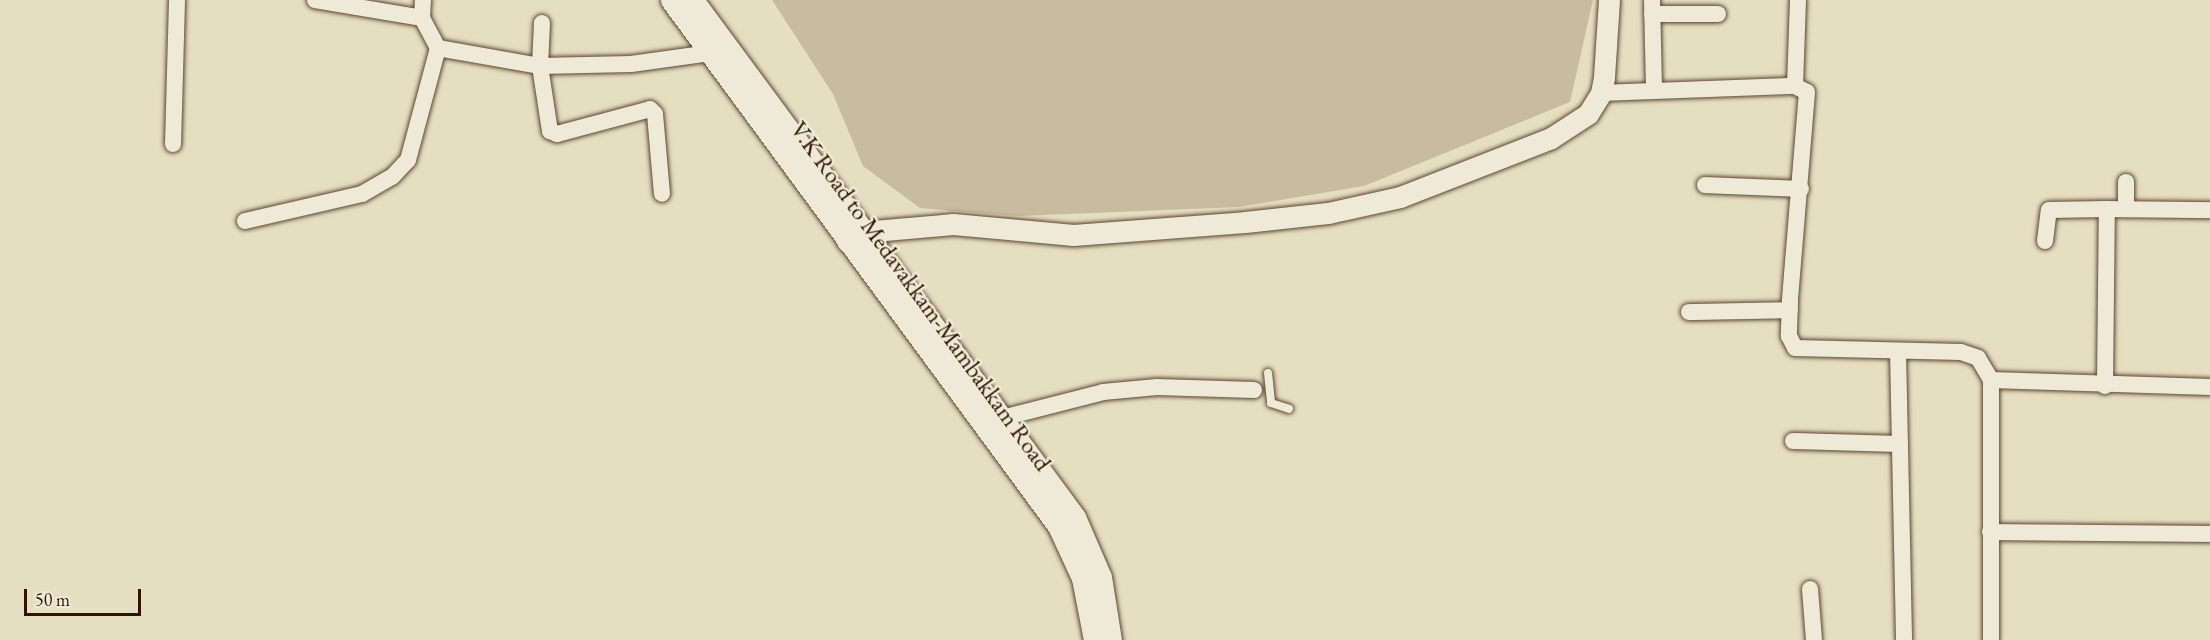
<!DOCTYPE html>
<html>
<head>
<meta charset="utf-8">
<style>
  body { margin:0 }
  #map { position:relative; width:2210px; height:640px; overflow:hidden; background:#e6dec2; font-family:"EB Garamond",serif }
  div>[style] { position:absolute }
  .green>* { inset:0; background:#c7bca1 }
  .roads { filter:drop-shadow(0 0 2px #5d4630) drop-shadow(0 0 2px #5d4630) }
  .service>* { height:8px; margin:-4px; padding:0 4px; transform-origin:4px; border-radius:4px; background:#efead7 }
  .minor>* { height:16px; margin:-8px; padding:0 8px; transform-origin:8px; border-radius:8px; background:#efead7 }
  .tertiary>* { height:21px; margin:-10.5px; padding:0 10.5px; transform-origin:10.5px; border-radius:10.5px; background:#efead7 }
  span { translate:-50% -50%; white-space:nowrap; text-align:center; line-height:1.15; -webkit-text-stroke:5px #efead7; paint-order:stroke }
  .street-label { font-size:24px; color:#2f1400 }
  .scale { position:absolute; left:24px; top:589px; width:117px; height:27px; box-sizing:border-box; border:3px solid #2f1400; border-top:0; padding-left:8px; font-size:18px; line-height:21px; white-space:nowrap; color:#2f1400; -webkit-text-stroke:4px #efead7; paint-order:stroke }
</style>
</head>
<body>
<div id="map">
  <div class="green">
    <i style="clip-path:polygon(772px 0,1593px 0,1570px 102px,1364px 186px,1239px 207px,1019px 216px,920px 208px,863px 166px,833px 94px)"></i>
  </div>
  <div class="roads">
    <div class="service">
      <i style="left:1268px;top:373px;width:30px;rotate:84deg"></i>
      <i style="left:1271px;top:403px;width:19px;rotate:18deg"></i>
    </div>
    <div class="minor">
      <i style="left:315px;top:0;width:109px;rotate:9.5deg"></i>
      <i style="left:422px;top:18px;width:34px;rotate:62deg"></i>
      <i style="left:438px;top:48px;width:104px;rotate:10deg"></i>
      <i style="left:540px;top:66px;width:91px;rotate:-1.3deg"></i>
      <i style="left:631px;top:64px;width:80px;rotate:-7.9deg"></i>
      <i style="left:1652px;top:0;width:91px;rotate:88.7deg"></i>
      <i style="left:1798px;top:0;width:86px;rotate:92deg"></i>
      <i style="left:1795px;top:86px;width:13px;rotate:27deg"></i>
      <i style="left:1807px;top:92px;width:210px;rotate:94.7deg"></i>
      <i style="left:1790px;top:301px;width:35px;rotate:92deg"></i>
      <i style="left:1789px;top:336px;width:13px;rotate:63deg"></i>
      <i style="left:1795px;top:348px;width:166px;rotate:1.4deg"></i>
      <i style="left:1961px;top:352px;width:18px;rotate:19deg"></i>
      <i style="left:1978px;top:358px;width:26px;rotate:59deg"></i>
      <i style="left:1652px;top:14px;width:66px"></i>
      <i style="left:422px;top:18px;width:18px;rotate:-87deg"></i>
      <i style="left:542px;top:23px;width:43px;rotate:92.7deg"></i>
      <i style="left:540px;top:66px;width:66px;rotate:81.3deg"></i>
      <i style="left:550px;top:131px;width:8px;rotate:23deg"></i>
      <i style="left:557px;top:134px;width:96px;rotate:-15deg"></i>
      <i style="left:650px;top:109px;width:7px;rotate:45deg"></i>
      <i style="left:655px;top:114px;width:80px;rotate:85deg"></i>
      <i style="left:1601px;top:93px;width:194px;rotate:-2.1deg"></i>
      <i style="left:173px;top:144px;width:144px;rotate:-88.4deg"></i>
      <i style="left:1705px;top:185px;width:96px;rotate:2.4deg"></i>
      <i style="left:2126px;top:207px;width:25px;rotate:-90deg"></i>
      <i style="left:245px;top:221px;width:120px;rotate:-13deg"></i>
      <i style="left:362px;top:194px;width:34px;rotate:-30deg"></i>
      <i style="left:392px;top:177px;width:23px;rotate:-47deg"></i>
      <i style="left:408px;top:160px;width:116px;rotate:-75deg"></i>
      <i style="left:2045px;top:241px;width:31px;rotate:-83deg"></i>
      <i style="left:2049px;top:210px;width:58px;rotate:-1deg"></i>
      <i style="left:1689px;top:312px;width:101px;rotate:-1.1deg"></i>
      <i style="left:1898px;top:351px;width:289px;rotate:88.8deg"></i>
      <i style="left:2105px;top:386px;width:177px;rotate:-89.4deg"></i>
      <i style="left:2107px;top:209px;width:103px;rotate:0.6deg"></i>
      <i style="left:1002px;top:418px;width:104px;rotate:-14.4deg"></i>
      <i style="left:1103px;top:392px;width:54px;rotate:-5.3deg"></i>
      <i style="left:1157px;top:387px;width:97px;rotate:1.8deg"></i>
      <i style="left:1793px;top:441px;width:107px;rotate:1.6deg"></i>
      <i style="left:1990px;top:532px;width:220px;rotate:0.5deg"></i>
      <i style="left:1810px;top:589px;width:51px;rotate:85.5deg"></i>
      <i style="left:1991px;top:640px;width:260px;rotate:-90deg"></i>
      <i style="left:1991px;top:380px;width:219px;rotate:1.8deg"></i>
    </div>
    <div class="tertiary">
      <i style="left:671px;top:0;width:653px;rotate:53.66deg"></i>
      <i style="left:1058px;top:526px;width:57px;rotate:65.2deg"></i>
      <i style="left:1082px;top:578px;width:63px;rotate:79deg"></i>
      <i style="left:693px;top:0;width:643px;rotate:53.54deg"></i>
      <i style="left:1075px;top:517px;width:65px;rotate:66.6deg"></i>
      <i style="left:1101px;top:577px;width:64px;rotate:81deg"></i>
      <i style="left:847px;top:241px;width:17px;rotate:-31deg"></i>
      <i style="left:862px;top:232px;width:91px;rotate:-5deg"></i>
      <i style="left:953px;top:224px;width:121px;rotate:5.2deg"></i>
      <i style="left:1073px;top:235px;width:172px;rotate:-4.3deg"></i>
      <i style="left:1245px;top:222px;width:83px;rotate:-6.2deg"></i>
      <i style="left:1328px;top:213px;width:74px;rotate:-12.5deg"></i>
      <i style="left:1400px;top:197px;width:162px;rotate:-21.3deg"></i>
      <i style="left:1551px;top:138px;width:44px;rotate:-33deg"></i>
      <i style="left:1588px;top:114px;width:25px;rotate:-58deg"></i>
      <i style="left:1601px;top:93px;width:16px;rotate:-79deg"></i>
      <i style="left:1604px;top:77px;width:77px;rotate:-86.3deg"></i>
    </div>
  </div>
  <div class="street-label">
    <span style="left:921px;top:296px;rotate:54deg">V.K Road to Medavakkam-Mambakkam Road</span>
  </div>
  <div class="scale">50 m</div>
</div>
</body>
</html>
